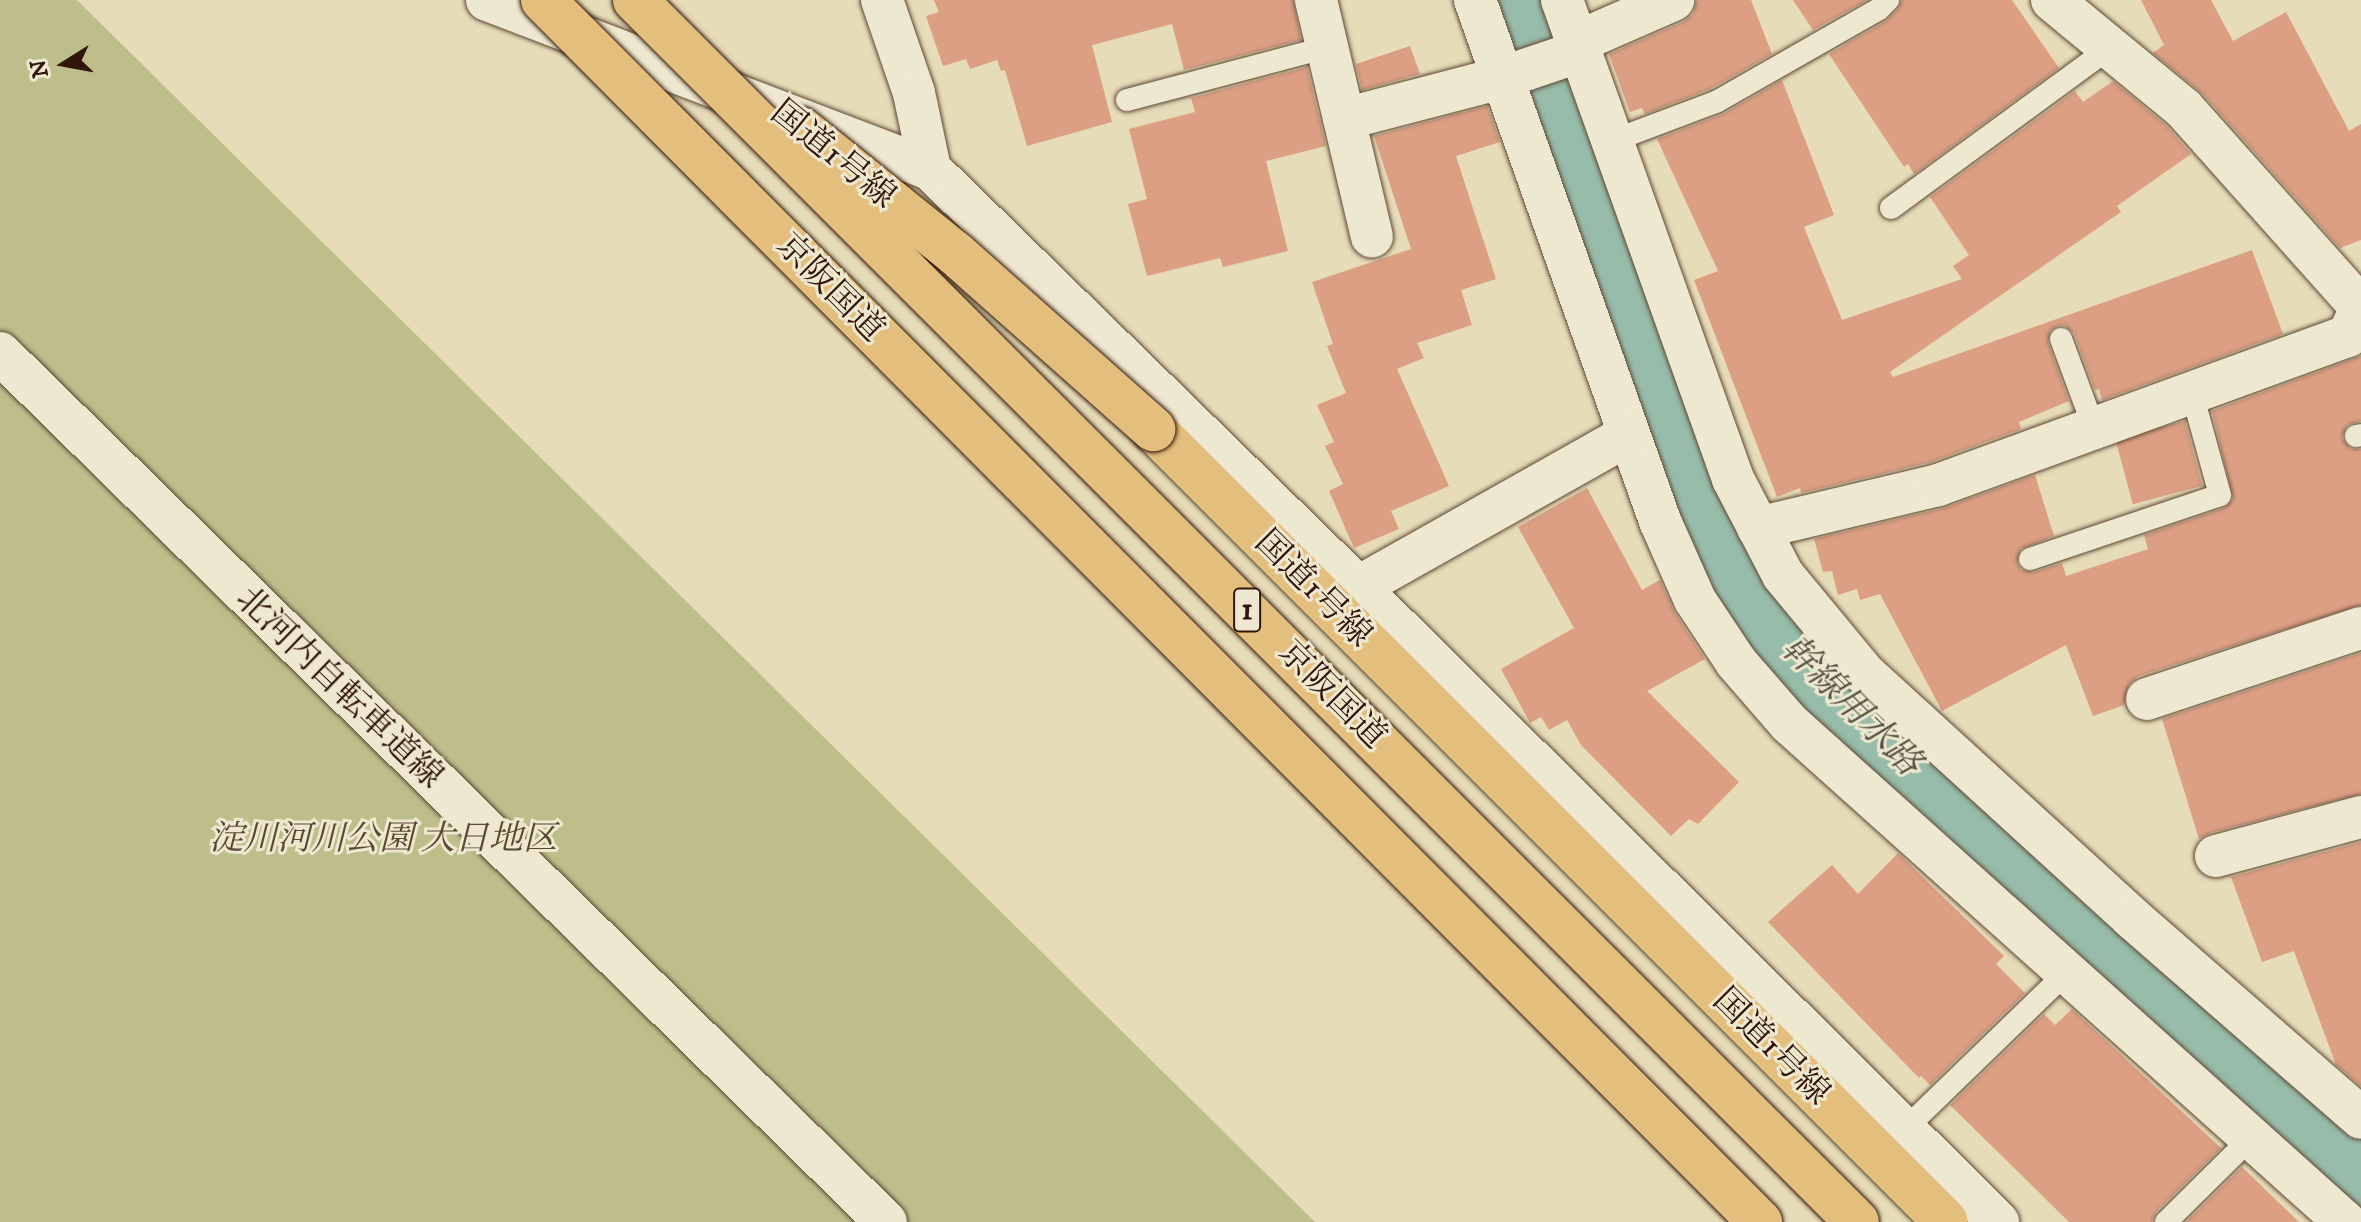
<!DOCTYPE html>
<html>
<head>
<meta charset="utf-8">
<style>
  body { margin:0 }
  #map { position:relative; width:2361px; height:1222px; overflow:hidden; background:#e6dcb8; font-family:"IM FELL DW Pica","Noto Serif JP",serif }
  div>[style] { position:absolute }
  .green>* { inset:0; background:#bdbe8a }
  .river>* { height:94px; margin:-47px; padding:0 47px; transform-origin:47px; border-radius:47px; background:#97bcaa }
  .building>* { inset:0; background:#dc9f83; transform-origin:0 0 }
  .roads { filter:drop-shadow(0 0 2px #5e4734) drop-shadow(0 0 2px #5e4734) }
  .lane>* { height:22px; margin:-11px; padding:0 11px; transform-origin:11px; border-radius:11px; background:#efe8d1 }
  .street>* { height:42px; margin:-21px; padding:0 21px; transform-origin:21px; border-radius:21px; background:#efe8d1 }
  .highway>* { height:44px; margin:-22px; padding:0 22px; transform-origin:22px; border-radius:22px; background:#e3be7c }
  .bridges { filter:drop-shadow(0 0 2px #301508) drop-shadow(0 0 2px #301508) }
  .highway-bridge>* { height:44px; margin:-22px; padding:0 22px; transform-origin:22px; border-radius:22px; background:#e3be7c }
  span { translate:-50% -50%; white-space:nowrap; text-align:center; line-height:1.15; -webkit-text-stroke:6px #efe8d1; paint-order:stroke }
  .shield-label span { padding:2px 6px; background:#efe8d1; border:2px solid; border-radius:6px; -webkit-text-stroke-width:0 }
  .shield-label { font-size:32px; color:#301508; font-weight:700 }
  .street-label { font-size:34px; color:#301508 }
  .park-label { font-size:34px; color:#5a482f; font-style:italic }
  .water-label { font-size:36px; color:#544f41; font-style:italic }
  .north { position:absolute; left:24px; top:24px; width:80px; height:80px; -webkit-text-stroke:6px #efe8d1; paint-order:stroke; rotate:259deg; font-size:22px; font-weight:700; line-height:32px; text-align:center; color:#301508 }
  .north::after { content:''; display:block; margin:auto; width:28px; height:36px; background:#301508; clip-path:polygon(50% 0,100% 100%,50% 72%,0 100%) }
</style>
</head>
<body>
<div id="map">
  <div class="green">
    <i style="clip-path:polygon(0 0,77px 0,1315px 1222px,0 1222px)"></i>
  </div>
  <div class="river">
    <i style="left:1529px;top:0;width:510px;rotate:71.25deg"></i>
    <i style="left:1693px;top:483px;width:118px;rotate:65deg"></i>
    <i style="left:1743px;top:590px;width:110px;rotate:52deg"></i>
    <i style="left:1811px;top:677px;width:739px;rotate:41.93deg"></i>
  </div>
  <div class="building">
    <i style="clip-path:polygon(934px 0,1293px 0,1301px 40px,1184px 70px,1172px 24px,1092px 45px,1112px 122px,1027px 146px,1005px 70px,1001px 71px,997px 60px,970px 69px,966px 59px,943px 66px,926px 16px,939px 12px)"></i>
    <i style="clip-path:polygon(1697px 0,1751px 0,1772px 54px,1710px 89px,1645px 114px,1642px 108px,1630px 112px,1609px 54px,1683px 22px,1693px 14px)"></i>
    <i style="clip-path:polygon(1793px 0,1867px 0,1813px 30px)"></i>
    <i style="clip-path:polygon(1902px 0,2012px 0,2059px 68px,1914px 174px,1908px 164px,1904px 167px,1829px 54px,1886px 21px,1898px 9px)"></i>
    <i style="clip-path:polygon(2141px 0,2211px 0,2233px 41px,2286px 12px,2349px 131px,2361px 124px,2361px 240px,2340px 248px,2202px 93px,2153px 53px,2164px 45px)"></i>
    <i style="clip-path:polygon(1410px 46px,1420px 74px,1362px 90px,1356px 64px)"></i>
    <i style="clip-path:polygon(1307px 67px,1326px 146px,1266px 161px,1288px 251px,1223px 267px,1220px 258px,1147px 276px,1128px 204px,1147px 199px,1129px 129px,1195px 112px,1191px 98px)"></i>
    <i style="clip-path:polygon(1782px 80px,1834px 215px,1804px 227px,1842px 320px,1962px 279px,1953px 266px,1969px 255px,1930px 197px,2075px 91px,2083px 102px,2113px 81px,2167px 126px,2191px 154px,2117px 206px,2121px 212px,1890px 372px,1893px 377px,2252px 250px,2283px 334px,2102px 400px,2099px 389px,2095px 390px,2074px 333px,2064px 325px,2057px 326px,2050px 331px,2048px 343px,2069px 401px,2019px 422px,2021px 429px,1931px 462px,1801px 493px,1800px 488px,1777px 497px,1694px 280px,1718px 271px,1657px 139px,1723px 114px)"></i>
    <i style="clip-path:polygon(1487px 106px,1500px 142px,1456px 156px,1496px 279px,1461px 290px,1472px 325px,1417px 343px,1424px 358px,1397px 369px,1449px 486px,1391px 511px,1399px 529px,1354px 548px,1329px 491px,1343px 484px,1325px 446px,1334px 442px,1317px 405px,1346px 393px,1327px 346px,1333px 344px,1312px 282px,1411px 249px,1374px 136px)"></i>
    <i style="clip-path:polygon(2361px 356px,2361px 421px,2347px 425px,2342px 438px,2351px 449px,2361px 449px,2361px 605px,2139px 676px,2129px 684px,2124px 705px,2093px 716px,2066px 645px,1942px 711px,1880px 594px,1860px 600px,1857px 589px,1838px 595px,1832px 571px,1823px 572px,1814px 539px,1944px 508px,2035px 475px,2054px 536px,2020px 549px,2017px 563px,2021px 570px,2034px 572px,2062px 563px,2066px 576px,2148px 549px,2144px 535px,2224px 508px,2233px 499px,2212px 411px)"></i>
    <i style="left:2185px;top:421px;width:67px;height:72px;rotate:75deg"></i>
    <i style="clip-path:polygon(1587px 488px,1642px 590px,1660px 580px,1675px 613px,1705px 659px,1647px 691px,1739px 782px,1698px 824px,1689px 819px,1671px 836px,1581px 745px,1567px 720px,1549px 730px,1541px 717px,1530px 723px,1501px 669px,1574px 628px,1518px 527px)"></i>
    <i style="clip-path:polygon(2361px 653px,2361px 794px,2210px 833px,2199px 839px,2162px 719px)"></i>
    <i style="clip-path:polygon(2361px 842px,2361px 1086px,2336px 1065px,2294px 951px,2262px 962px,2231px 877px)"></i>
    <i style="clip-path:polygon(1898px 853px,2004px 956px,1996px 964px,2025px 993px,1930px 1085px,1921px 1076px,1919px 1078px,1768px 922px,1832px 865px,1858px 894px)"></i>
    <i style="clip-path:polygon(2072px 1009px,2221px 1148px,2156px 1212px,2152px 1222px,2069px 1222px,1950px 1105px,2044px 1014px,2055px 1025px)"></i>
    <i style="clip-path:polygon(2242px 1167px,2299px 1222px,2186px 1222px)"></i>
  </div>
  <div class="roads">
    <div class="lane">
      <i style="left:1127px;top:100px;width:208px;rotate:-14.8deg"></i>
      <i style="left:1612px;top:141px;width:111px;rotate:-20.6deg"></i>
      <i style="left:1716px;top:102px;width:188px;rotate:-29.7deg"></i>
      <i style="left:1879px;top:9px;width:13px;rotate:-45deg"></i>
      <i style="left:1891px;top:208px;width:271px;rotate:-36.2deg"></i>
      <i style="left:2061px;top:339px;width:95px;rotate:69.7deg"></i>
      <i style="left:2356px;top:436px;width:5px;rotate:-11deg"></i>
      <i style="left:2030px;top:559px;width:200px;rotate:-18.6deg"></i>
      <i style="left:2220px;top:495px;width:106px;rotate:-105.4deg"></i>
      <i style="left:1905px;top:1129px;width:226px;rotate:-44.1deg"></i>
      <i style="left:2166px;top:1222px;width:120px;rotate:-44.7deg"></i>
    </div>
    <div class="street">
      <i style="left:487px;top:0;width:474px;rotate:20.9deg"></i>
      <i style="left:930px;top:169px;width:598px;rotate:44.32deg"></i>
      <i style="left:882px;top:0;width:98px;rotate:71deg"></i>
      <i style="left:914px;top:93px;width:78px;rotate:78.1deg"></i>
      <i style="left:1316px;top:0;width:243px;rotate:76.7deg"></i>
      <i style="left:1475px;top:0;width:553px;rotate:70.45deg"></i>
      <i style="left:1660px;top:521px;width:86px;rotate:66.1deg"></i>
      <i style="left:1695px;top:600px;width:74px;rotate:56.5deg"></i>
      <i style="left:1736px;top:662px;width:81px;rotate:49deg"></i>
      <i style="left:1789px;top:723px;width:747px;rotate:41.91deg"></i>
      <i style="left:1562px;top:0;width:509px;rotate:70.35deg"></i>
      <i style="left:1733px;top:479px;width:108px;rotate:62.5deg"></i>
      <i style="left:1783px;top:575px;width:129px;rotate:50.4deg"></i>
      <i style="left:1865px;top:674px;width:362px;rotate:42.4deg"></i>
      <i style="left:2132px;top:918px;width:304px;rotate:41.1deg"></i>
      <i style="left:2052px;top:0;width:171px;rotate:39.5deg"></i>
      <i style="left:2184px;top:109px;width:266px;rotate:48.3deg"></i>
      <i style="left:1577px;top:42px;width:105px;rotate:-23.6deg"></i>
      <i style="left:1344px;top:119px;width:162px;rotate:-14.6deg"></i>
      <i style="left:1501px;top:78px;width:84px;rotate:-18.6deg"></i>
      <i style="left:0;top:353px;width:1241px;rotate:44.45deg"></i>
      <i style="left:1628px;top:435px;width:310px;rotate:150.6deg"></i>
      <i style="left:1358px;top:587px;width:902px;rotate:44.78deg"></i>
      <i style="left:1758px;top:528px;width:185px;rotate:-13.4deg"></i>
      <i style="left:1938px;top:485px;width:436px;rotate:-20deg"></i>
      <i style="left:2348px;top:336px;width:31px;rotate:-65deg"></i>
      <i style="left:2147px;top:699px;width:225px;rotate:-18.4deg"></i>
      <i style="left:2216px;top:856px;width:150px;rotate:-15.1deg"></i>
    </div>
    <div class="highway">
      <i style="left:1153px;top:429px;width:1121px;rotate:45deg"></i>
    </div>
  </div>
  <div class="bridges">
    <div class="highway-bridge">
      <i style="left:543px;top:0;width:1725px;rotate:45.12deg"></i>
      <i style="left:635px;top:0;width:1728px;rotate:45deg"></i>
      <i style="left:801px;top:129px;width:199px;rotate:38.9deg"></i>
      <i style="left:956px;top:254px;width:264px;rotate:41.6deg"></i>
    </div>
  </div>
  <div class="shield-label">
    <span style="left:1247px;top:610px">1</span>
  </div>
  <div class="street-label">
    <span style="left:833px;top:155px;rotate:39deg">国道1号線</span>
    <span style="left:830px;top:288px;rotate:45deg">京阪国道</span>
    <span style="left:1313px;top:589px;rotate:45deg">国道1号線</span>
    <span style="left:339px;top:688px;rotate:44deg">北河内自転車道線</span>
    <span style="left:1332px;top:695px;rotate:45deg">京阪国道</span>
    <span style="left:1771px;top:1047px;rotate:45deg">国道1号線</span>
  </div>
  <div class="park-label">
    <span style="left:383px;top:840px">淀川河川公園 大日地区</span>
  </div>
  <div class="water-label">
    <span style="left:1851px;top:706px;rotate:45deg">幹線用水路</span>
  </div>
  <div class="north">N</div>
</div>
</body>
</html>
